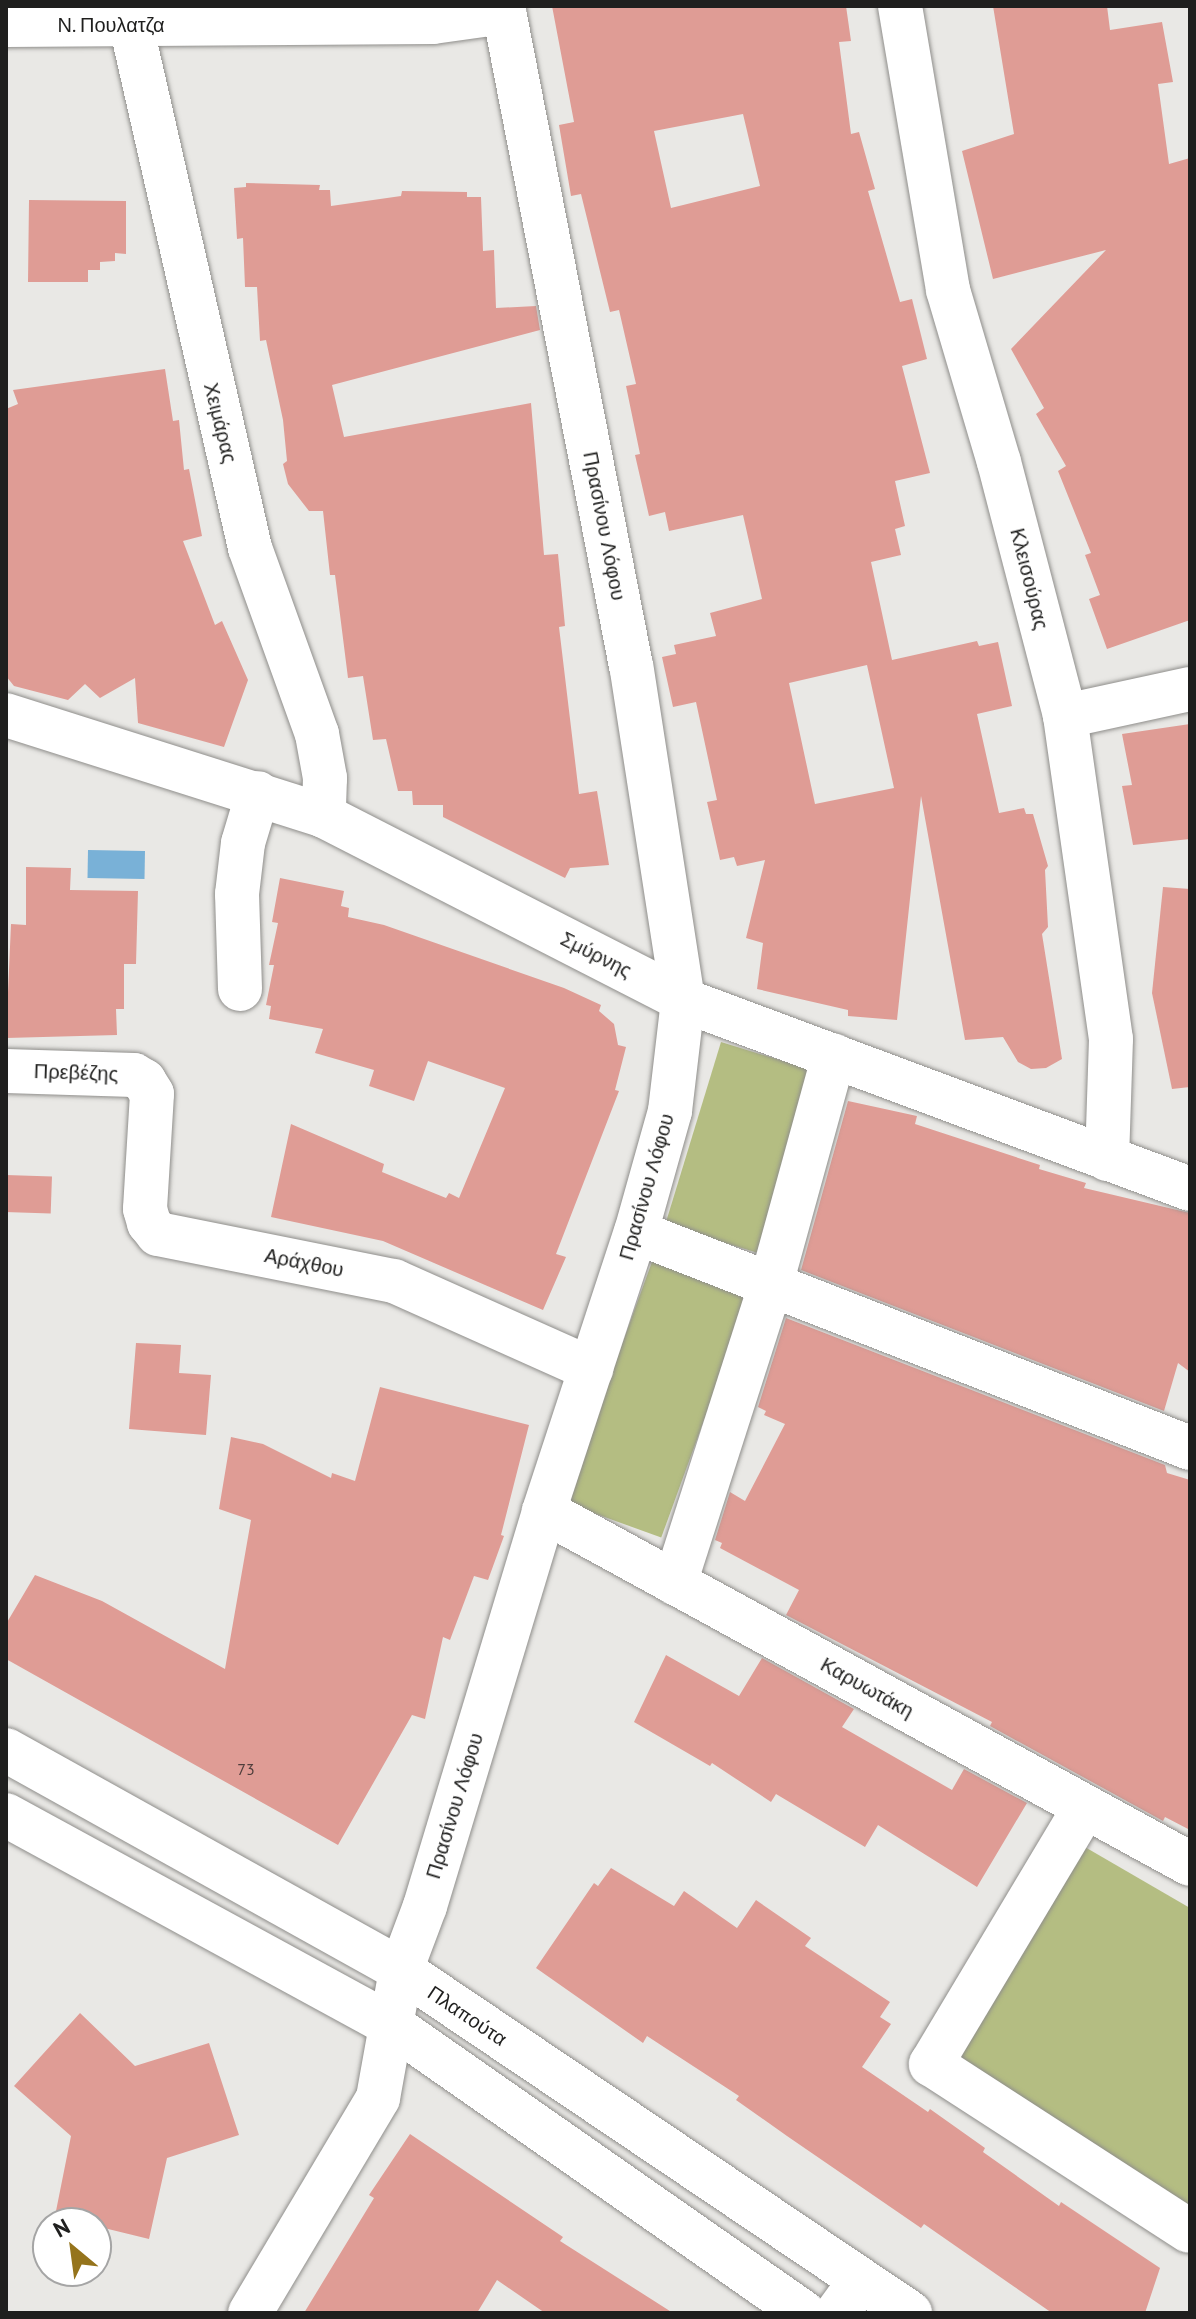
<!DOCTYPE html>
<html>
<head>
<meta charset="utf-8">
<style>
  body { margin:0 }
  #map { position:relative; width:1196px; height:2319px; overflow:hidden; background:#e9e8e5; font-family:"PT Sans",sans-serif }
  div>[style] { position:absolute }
  .green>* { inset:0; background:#b4bd82; transform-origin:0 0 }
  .water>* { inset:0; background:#79b1d7; transform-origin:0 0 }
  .building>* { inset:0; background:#df9c95; transform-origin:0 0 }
  .roads { filter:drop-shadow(0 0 2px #8f8e8b) drop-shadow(0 0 2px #8f8e8b) }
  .minor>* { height:44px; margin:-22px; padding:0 22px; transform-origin:22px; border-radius:22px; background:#fff }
  .major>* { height:44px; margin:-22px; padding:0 22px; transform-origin:22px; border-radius:22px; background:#fff }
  span { translate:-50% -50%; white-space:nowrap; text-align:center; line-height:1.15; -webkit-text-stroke:6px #fff; paint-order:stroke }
  .number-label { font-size:16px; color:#4f3e3c }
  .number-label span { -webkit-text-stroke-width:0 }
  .street-label { font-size:20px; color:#1f1f1e }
  .frame { position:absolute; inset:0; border:8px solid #1f1f1e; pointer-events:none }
  .north { position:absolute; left:32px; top:2207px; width:80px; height:80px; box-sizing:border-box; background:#fff; border:2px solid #a5a5a5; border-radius:50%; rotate:331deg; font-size:22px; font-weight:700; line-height:32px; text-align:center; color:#1f1f1e }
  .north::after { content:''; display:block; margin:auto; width:28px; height:36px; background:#95741c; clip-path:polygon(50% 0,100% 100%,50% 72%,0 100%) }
</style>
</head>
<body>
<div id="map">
  <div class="green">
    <i style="left:721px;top:1042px;width:98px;height:191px;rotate:17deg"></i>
    <i style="left:653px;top:1259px;width:103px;height:259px;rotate:20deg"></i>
    <i style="clip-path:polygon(1078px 1843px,1190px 1908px,1190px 2210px,949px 2060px)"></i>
  </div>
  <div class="water">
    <i style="left:88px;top:850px;width:57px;height:28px;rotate:1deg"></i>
  </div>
  <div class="building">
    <i style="clip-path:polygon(evenodd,552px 6px,846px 6px,851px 41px,839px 42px,851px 134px,859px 132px,875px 189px,868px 191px,900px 302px,912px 299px,927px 359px,902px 366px,930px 473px,895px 481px,905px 526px,895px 529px,901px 555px,871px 562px,892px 660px,977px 641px,979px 646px,998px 642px,1012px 706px,977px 714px,999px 813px,1024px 808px,1026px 814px,1033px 814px,1048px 866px,1045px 870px,1048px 927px,1042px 934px,1062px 1059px,1046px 1068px,1031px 1069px,1018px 1062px,1003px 1037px,965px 1040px,921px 796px,897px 1020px,848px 1016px,848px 1010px,757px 989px,763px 943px,746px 938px,765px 860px,737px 866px,734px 857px,720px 860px,707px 802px,717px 800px,696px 702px,673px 707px,662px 657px,676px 654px,674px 645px,716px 636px,710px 613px,762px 599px,743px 515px,669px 531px,665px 512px,649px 516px,635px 455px,640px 454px,626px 386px,636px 384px,619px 310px,610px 312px,581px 194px,571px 196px,559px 125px,574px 122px,552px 6px,743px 114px,760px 186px,671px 208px,654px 131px,743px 114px,552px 6px,867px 665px,894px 788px,815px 804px,789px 683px,867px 665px)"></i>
    <i style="clip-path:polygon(993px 6px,1107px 6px,1110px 30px,1162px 22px,1173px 82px,1158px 84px,1169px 164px,1190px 158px,1190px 620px,1107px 649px,1089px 599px,1100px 595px,1085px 555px,1091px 553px,1058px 471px,1066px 466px,1036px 414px,1044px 408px,1011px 349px,1106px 250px,993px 279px,962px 151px,1014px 134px)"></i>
    <i style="clip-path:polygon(246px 183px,320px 185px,319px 190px,330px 190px,331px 206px,401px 196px,402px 191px,467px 192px,467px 197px,481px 197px,483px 251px,494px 250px,496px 308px,536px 306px,540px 330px,332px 385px,344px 437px,531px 403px,544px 555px,558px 554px,565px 626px,559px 627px,579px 794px,597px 791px,609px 865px,570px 868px,565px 878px,443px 817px,443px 805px,413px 805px,412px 791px,398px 791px,386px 739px,373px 740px,363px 676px,348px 678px,335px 575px,330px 575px,323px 511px,309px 511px,288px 484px,283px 464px,287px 461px,283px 420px,266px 340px,260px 341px,257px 287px,245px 287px,243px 238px,237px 239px,234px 188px,246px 187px)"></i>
    <i style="clip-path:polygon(29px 200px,126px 201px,126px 254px,115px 253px,115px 261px,100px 262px,100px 270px,88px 270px,88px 282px,28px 282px)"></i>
    <i style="clip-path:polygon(165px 369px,173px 421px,179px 420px,184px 470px,189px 469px,202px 536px,183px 541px,215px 625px,222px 621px,248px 680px,224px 747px,138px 723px,135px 678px,100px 698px,85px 684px,68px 700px,14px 686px,6px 676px,6px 409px,18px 404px,13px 390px)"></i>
    <i style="clip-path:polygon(1190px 724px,1190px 839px,1133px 845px,1122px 786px,1132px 785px,1122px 734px)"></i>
    <i style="clip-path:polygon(26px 867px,71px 868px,70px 890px,138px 891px,136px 964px,124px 964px,124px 1009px,116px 1009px,117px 1035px,6px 1038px,11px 924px,26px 925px)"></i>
    <i style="clip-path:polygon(280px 878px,344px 891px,341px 906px,349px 908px,348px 917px,384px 925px,564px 988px,601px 1005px,599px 1011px,614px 1024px,618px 1045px,626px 1047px,615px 1090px,619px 1091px,556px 1254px,566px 1257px,543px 1310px,383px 1241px,271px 1217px,291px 1124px,384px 1164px,382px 1172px,446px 1198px,449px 1193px,459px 1198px,505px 1088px,428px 1061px,414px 1101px,369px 1086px,374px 1070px,315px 1053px,323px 1029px,269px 1019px,271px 1006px,266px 1005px,274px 965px,269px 965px,278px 923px,272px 922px)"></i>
    <i style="clip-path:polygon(1163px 887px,1190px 889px,1190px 1087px,1172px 1089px,1152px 993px)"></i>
    <i style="clip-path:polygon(848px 1101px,917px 1116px,915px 1124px,1040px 1165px,1039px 1169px,1086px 1183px,1084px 1188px,1190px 1213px,1190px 1372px,1178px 1363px,1164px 1411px,801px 1270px)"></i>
    <i style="left:6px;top:1175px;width:46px;height:37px;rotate:2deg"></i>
    <i style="clip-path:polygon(786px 1318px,1165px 1465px,1167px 1473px,1190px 1480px,1190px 1830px,1165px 1817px,1163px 1821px,990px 1726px,992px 1722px,786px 1615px,799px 1590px,720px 1548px,722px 1543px,715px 1540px,730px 1492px,745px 1501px,785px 1424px,764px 1415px,766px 1411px,758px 1407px)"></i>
    <i style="clip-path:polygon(136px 1343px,181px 1345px,179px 1373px,211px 1375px,206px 1435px,129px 1429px)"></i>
    <i style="clip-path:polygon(380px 1387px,529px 1425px,501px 1535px,504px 1536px,488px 1580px,474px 1576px,450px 1640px,443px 1637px,425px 1719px,412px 1715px,338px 1845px,6px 1659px,6px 1624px,35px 1575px,102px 1601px,225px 1669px,251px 1520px,219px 1509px,231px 1437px,263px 1444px,331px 1478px,332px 1473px,355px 1481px)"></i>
    <i style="clip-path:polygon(666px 1655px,739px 1696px,762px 1658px,854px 1709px,842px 1727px,952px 1790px,964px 1769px,1027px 1803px,977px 1887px,878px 1825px,865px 1847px,776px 1794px,771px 1802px,712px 1763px,710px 1766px,634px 1722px)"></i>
    <i style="clip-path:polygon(611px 1868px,674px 1906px,684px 1891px,737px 1928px,756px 1900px,811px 1938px,805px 1946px,890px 2002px,880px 2017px,891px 2024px,862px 2067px,928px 2112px,930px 2109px,985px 2148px,983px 2152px,1059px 2206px,1061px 2202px,1160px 2268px,1145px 2313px,1052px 2313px,924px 2224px,921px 2228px,787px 2136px,736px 2100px,739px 2096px,647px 2036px,643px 2043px,536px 1968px,594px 1883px,598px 1886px)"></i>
    <i style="clip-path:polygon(80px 2013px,135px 2066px,209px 2043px,239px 2135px,167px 2158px,149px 2239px,55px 2216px,71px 2136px,14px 2086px)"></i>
    <i style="clip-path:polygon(410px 2134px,563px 2237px,560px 2241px,673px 2313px,545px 2313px,497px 2280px,477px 2313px,304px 2313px,374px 2198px,369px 2195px)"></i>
  </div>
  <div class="roads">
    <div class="minor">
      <i style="left:900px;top:6px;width:288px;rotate:80.4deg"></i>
      <i style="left:948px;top:290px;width:179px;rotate:73.5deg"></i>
      <i style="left:999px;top:462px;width:262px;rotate:75.4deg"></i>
      <i style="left:1065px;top:716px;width:326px;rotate:81.9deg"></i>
      <i style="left:1111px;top:1039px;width:120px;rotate:91.9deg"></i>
      <i style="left:6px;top:25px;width:427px;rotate:-0.4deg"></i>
      <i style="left:433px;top:22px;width:72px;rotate:-8deg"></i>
      <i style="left:131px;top:25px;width:536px;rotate:77.18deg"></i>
      <i style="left:250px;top:548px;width:198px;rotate:70.2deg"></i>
      <i style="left:317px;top:734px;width:45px;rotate:79.7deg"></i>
      <i style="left:325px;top:778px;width:38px;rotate:92deg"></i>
      <i style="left:6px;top:715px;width:334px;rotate:17.6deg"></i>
      <i style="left:324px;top:816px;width:403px;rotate:27.1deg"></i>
      <i style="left:683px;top:1000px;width:541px;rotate:20.44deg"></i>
      <i style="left:1065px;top:716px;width:128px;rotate:-12.2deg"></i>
      <i style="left:240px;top:989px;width:95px;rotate:-91.8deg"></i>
      <i style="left:237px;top:894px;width:51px;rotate:-83.3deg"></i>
      <i style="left:243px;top:843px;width:52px;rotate:-73.3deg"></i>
      <i style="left:6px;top:1071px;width:128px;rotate:1.8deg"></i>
      <i style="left:134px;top:1075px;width:12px;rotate:31deg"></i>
      <i style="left:144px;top:1081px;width:15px;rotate:58deg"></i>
      <i style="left:152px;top:1094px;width:115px;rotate:93.5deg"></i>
      <i style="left:145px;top:1209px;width:15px;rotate:74deg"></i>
      <i style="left:149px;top:1223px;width:14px;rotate:51deg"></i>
      <i style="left:158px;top:1234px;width:241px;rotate:11.3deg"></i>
      <i style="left:394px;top:1281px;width:216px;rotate:24.1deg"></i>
      <i style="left:636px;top:1232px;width:595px;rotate:21.3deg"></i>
      <i style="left:544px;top:1511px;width:736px;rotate:28.65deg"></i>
      <i style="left:675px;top:1583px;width:314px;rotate:-72.2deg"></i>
      <i style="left:771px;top:1284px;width:237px;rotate:-74.6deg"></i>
      <i style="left:1085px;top:1807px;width:300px;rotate:120.9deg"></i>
      <i style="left:931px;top:2064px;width:307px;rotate:32.9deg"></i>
      <i style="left:250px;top:2313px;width:250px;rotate:-59.2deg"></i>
      <i style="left:378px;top:2098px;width:130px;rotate:-79.8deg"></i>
      <i style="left:401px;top:1970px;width:68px;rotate:-69.4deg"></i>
      <i style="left:425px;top:1906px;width:413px;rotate:-73.2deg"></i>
      <i style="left:544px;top:1511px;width:294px;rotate:-71.8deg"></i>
      <i style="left:636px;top:1232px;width:126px;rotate:-74.3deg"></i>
      <i style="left:670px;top:1111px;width:112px;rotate:-83.3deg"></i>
      <i style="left:683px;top:1000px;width:338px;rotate:-98.8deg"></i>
      <i style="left:631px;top:666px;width:672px;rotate:-100.98deg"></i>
      <i style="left:837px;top:2313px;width:39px;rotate:-54deg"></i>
    </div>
    <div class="major">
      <i style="left:6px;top:1750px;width:452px;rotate:29.1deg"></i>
      <i style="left:401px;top:1970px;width:614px;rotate:33.97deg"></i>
      <i style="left:6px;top:1815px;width:437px;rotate:28.6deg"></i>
      <i style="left:390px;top:2024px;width:505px;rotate:34.92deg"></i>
    </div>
  </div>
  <div class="number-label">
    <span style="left:246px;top:1769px">73</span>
  </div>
  <div class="street-label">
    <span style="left:111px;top:25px">Ν. Πουλατζα</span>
    <span style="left:220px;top:423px;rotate:76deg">Χειμάρας</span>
    <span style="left:604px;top:526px;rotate:79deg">Πρασίνου Λόφου</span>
    <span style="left:1029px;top:579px;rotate:76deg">Κλεισούρας</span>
    <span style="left:596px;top:955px;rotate:27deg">Σμύρνης</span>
    <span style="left:76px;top:1073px;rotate:2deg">Πρεβέζης</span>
    <span style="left:647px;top:1187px;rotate:-74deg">Πρασίνου Λόφου</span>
    <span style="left:304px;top:1263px;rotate:11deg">Αράχθου</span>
    <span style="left:867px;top:1688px;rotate:29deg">Καρυωτάκη</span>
    <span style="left:455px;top:1806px;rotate:-73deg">Πρασίνου Λόφου</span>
    <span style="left:467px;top:2016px;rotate:34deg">Πλαπούτα</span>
  </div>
  <div class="frame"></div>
  <div class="north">N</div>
</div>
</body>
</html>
